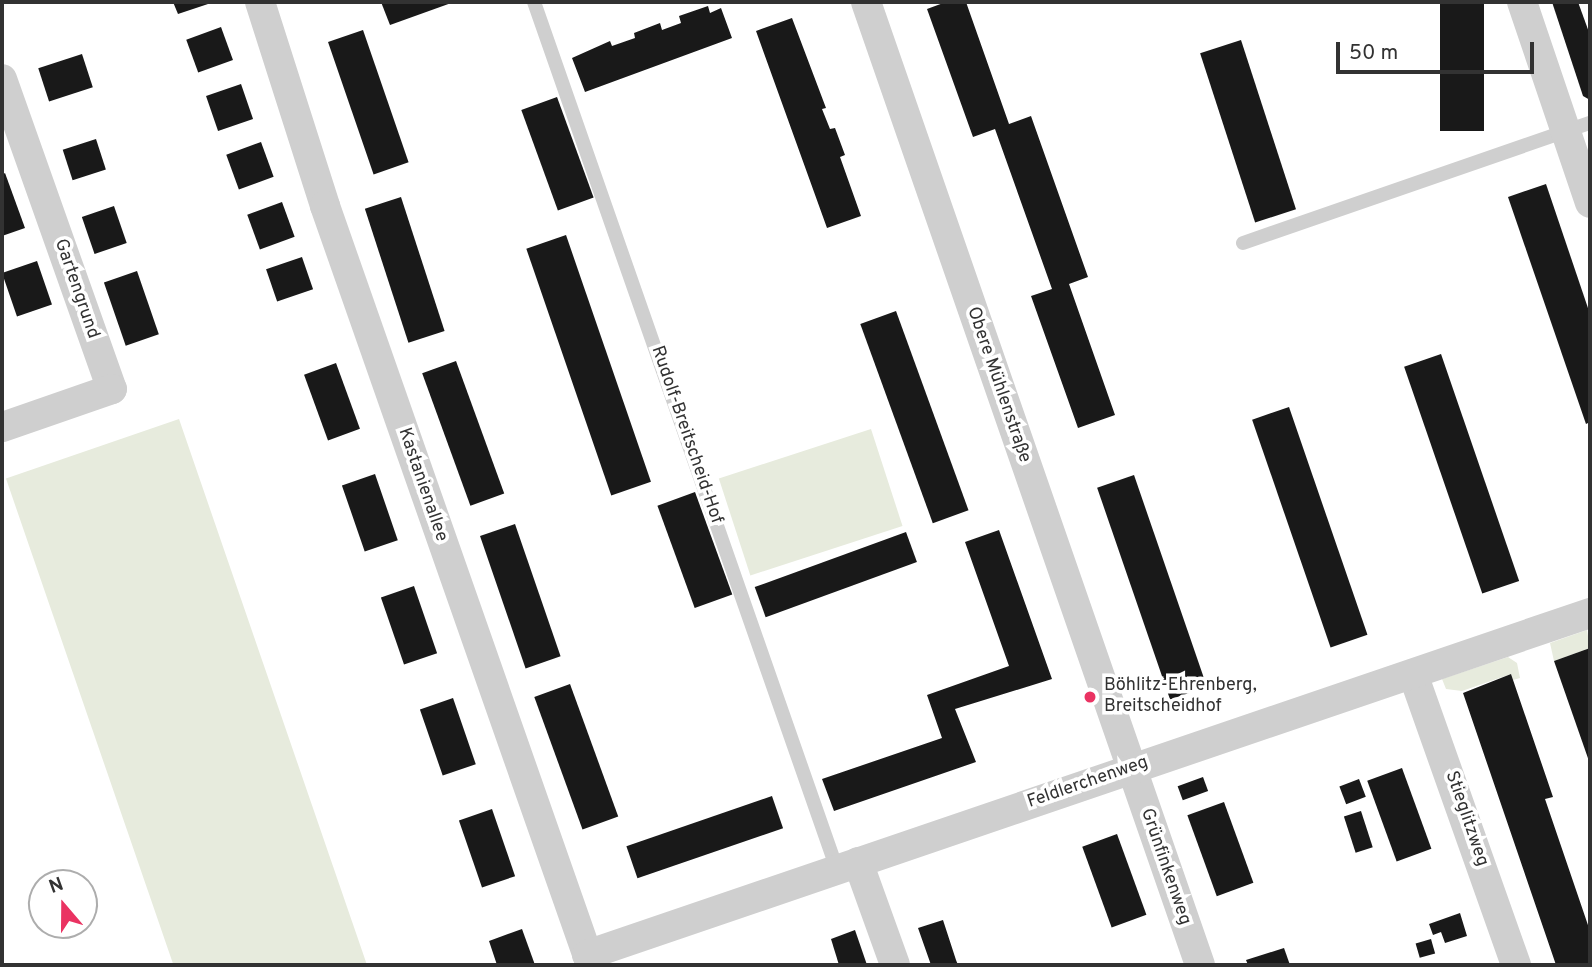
<!DOCTYPE html>
<html>
<head>
<meta charset="utf-8">
<style>
  body { margin:0 }
  #map { position:relative; width:1592px; height:967px; overflow:hidden; background:#fff; font-family:Overpass,sans-serif }
  div>[style] { position:absolute }
  .green>* { inset:0; background:#e7ebdd; transform-origin:0 0 }
  .building>* { inset:0; background:#191919; transform-origin:0 0 }
  .service>* { height:14px; margin:-7px; padding:0 7px; transform-origin:7px; border-radius:7px; background:#cfcfcf }
  .minor>* { height:30px; margin:-15px; padding:0 15px; transform-origin:15px; border-radius:15px; background:#cfcfcf }
  .dots>* { width:19px; height:19px; translate:-50% -50%; box-sizing:border-box; border:4px solid #fff; border-radius:50% }
  span { translate:-50% -50%; white-space:nowrap; text-align:center; line-height:1.15; -webkit-text-stroke:7px #fff; paint-order:stroke }
  .street-label { font-size:18px; color:#323232 }
  .poi-label { font-size:18px; color:#323232 }
  .left { translate:0 -50%; text-align:left }
  .frame { position:absolute; inset:0; border:4px solid #323232; pointer-events:none }
  .north { position:absolute; left:28px; top:869px; width:70px; height:70px; box-sizing:border-box; background:#fff; border:2px solid #adadad; border-radius:50%; rotate:340deg; font-size:19px; font-weight:700; line-height:28px; text-align:center; color:#323232 }
  .north::after { content:''; display:block; margin:auto; width:24px; height:32px; background:#ea3362; clip-path:polygon(50% 0,100% 100%,50% 72%,0 100%) }
  .scale { position:absolute; left:1336px; top:42px; width:198px; height:32px; box-sizing:border-box; border:4px solid #323232; border-top:0; padding-left:9px; font-size:21px; line-height:24px; white-space:nowrap; color:#323232; -webkit-text-stroke:5px #fff; paint-order:stroke }
</style>
</head>
<body>
<div id="map">
  <div class="green">
    <i style="left:179px;top:419px;width:578px;height:183px;rotate:71deg"></i>
    <i style="left:871px;top:429px;width:102px;height:160px;rotate:72deg"></i>
    <i style="clip-path:polygon(1587px 630px,1590px 648px,1554px 661px,1550px 643px)"></i>
    <i style="clip-path:polygon(1508px 657px,1517px 663px,1520px 678px,1513px 680px,1511px 674px,1462px 691px,1446px 689px,1442px 679px)"></i>
  </div>
  <div class="building">
    <i style="clip-path:polygon(173px 2px,214px 2px,178px 14px)"></i>
    <i style="clip-path:polygon(381px 2px,454px 2px,390px 25px)"></i>
    <i style="clip-path:polygon(946px 2px,966px 2px,1009px 124px,1031px 116px,1088px 277px,1069px 284px,1115px 415px,1078px 428px,1031px 296px,1052px 289px,995px 129px,973px 137px,927px 9px)"></i>
    <i style="left:1440px;top:2px;width:44px;height:129px"></i>
    <i style="clip-path:polygon(1552px 2px,1578px 2px,1590px 35px,1590px 100px,1583px 96px)"></i>
    <i style="clip-path:polygon(708px 6px,710px 13px,721px 8px,732px 38px,585px 92px,572px 58px,610px 41px,612px 46px,635px 38px,634px 33px,660px 23px,662px 30px,681px 23px,679px 16px)"></i>
    <i style="clip-path:polygon(792px 18px,826px 108px,822px 109px,830px 129px,835px 128px,845px 155px,840px 157px,861px 216px,827px 228px,756px 31px)"></i>
    <i style="left:221px;top:27px;width:35px;height:37px;rotate:70deg"></i>
    <i style="left:363px;top:30px;width:140px;height:37px;rotate:71deg"></i>
    <i style="left:1241px;top:40px;width:178px;height:43px;rotate:72deg"></i>
    <i style="left:82px;top:54px;width:35px;height:46px;rotate:72deg"></i>
    <i style="left:241px;top:84px;width:37px;height:37px;rotate:71deg"></i>
    <i style="left:557px;top:97px;width:107px;height:38px;rotate:70deg"></i>
    <i style="left:96px;top:139px;width:32px;height:35px;rotate:72deg"></i>
    <i style="left:261px;top:142px;width:37px;height:37px;rotate:70deg"></i>
    <i style="clip-path:polygon(5px 173px,25px 228px,2px 236px,2px 175px)"></i>
    <i style="clip-path:polygon(1546px 184px,1590px 314px,1590px 422px,1586px 424px,1508px 197px)"></i>
    <i style="left:401px;top:197px;width:141px;height:38px;rotate:72deg"></i>
    <i style="left:282px;top:202px;width:37px;height:37px;rotate:70deg"></i>
    <i style="left:114px;top:206px;width:39px;height:34px;rotate:71deg"></i>
    <i style="left:566px;top:235px;width:261px;height:42px;rotate:71deg"></i>
    <i style="left:302px;top:257px;width:34px;height:38px;rotate:71deg"></i>
    <i style="left:37px;top:261px;width:46px;height:37px;rotate:71deg"></i>
    <i style="left:137px;top:271px;width:67px;height:35px;rotate:71deg"></i>
    <i style="left:896px;top:311px;width:212px;height:38px;rotate:70deg"></i>
    <i style="left:1441px;top:354px;width:240px;height:39px;rotate:71deg"></i>
    <i style="left:456px;top:361px;width:141px;height:36px;rotate:70deg"></i>
    <i style="left:336px;top:363px;width:70px;height:34px;rotate:70deg"></i>
    <i style="left:1289px;top:407px;width:241px;height:39px;rotate:71deg"></i>
    <i style="left:375px;top:474px;width:70px;height:35px;rotate:71deg"></i>
    <i style="left:1134px;top:475px;width:224px;height:39px;rotate:71deg"></i>
    <i style="left:695px;top:492px;width:109px;height:40px;rotate:70deg"></i>
    <i style="left:515px;top:524px;width:140px;height:37px;rotate:71deg"></i>
    <i style="clip-path:polygon(999px 530px,1052px 679px,955px 709px,976px 762px,834px 811px,822px 779px,942px 738px,927px 695px,1009px 666px,965px 542px)"></i>
    <i style="left:906px;top:532px;width:32px;height:161px;rotate:70deg"></i>
    <i style="left:414px;top:586px;width:71px;height:35px;rotate:71deg"></i>
    <i style="clip-path:polygon(1590px 648px,1590px 764px,1554px 661px)"></i>
    <i style="clip-path:polygon(1511px 674px,1553px 797px,1545px 799px,1590px 931px,1590px 965px,1556px 965px,1463px 693px)"></i>
    <i style="left:570px;top:684px;width:141px;height:38px;rotate:70deg"></i>
    <i style="left:453px;top:698px;width:70px;height:35px;rotate:71deg"></i>
    <i style="left:1402px;top:768px;width:86px;height:37px;rotate:70deg"></i>
    <i style="left:1203px;top:777px;width:15px;height:27px;rotate:70deg"></i>
    <i style="left:1359px;top:779px;width:19px;height:21px;rotate:69deg"></i>
    <i style="left:772px;top:796px;width:34px;height:154px;rotate:71deg"></i>
    <i style="left:1224px;top:802px;width:86px;height:39px;rotate:70deg"></i>
    <i style="left:492px;top:809px;width:71px;height:35px;rotate:71deg"></i>
    <i style="left:1361px;top:811px;width:38px;height:18px;rotate:72deg"></i>
    <i style="left:1117px;top:834px;width:86px;height:37px;rotate:70deg"></i>
    <i style="clip-path:polygon(1460px 913px,1467px 936px,1445px 943px,1441px 932px,1433px 935px,1429px 924px)"></i>
    <i style="clip-path:polygon(943px 920px,956px 960px,958px 965px,931px 965px,918px 928px)"></i>
    <i style="clip-path:polygon(522px 929px,535px 965px,497px 965px,489px 941px)"></i>
    <i style="clip-path:polygon(855px 930px,867px 965px,839px 965px,831px 939px)"></i>
    <i style="left:1431px;top:939px;width:15px;height:16px;rotate:74deg"></i>
    <i style="clip-path:polygon(1284px 948px,1290px 965px,1248px 965px,1246px 960px)"></i>
  </div>
  <div class="service">
    <i style="left:534px;top:2px;width:918px;rotate:70.74deg"></i>
    <i style="left:1243px;top:243px;width:367px;rotate:-19.1deg"></i>
  </div>
  <div class="minor">
    <i style="left:260px;top:2px;width:214px;rotate:72.3deg"></i>
    <i style="left:325px;top:206px;width:804px;rotate:70.69deg"></i>
    <i style="left:866px;top:2px;width:1019px;rotate:70.87deg"></i>
    <i style="left:1522px;top:2px;width:212px;rotate:71.3deg"></i>
    <i style="left:2px;top:79px;width:329px;rotate:70.5deg"></i>
    <i style="left:112px;top:389px;width:116px;rotate:160.9deg"></i>
    <i style="left:1413px;top:674px;width:309px;rotate:70.5deg"></i>
    <i style="left:858px;top:862px;width:109px;rotate:70.2deg"></i>
    <i style="left:587px;top:955px;width:1060px;rotate:-18.83deg"></i>
  </div>
  <div class="dots">
    <i style="left:1090px;top:697px;background:#ea3362"></i>
  </div>
  <div class="street-label">
    <span style="left:76px;top:289px;rotate:71deg">Gartengrund</span>
    <span style="left:998px;top:385px;rotate:71deg">Obere Mühlenstraße</span>
    <span style="left:686px;top:435px;rotate:71deg">Rudolf-Breitscheid-Hof</span>
    <span style="left:422px;top:485px;rotate:71deg">Kastanienallee</span>
    <span style="left:1088px;top:783px;rotate:-19deg">Feldlerchenweg</span>
    <span style="left:1466px;top:819px;rotate:71deg">Stieglitzweg</span>
    <span style="left:1165px;top:867px;rotate:71deg">Grünfinkenweg</span>
  </div>
  <div class="poi-label">
    <span class="left" style="left:1104px;top:697px">Böhlitz-Ehrenberg,<br>Breitscheidhof</span>
  </div>
  <div class="frame"></div>
  <div class="north">N</div>
  <div class="scale">50 m</div>
</div>
</body>
</html>
